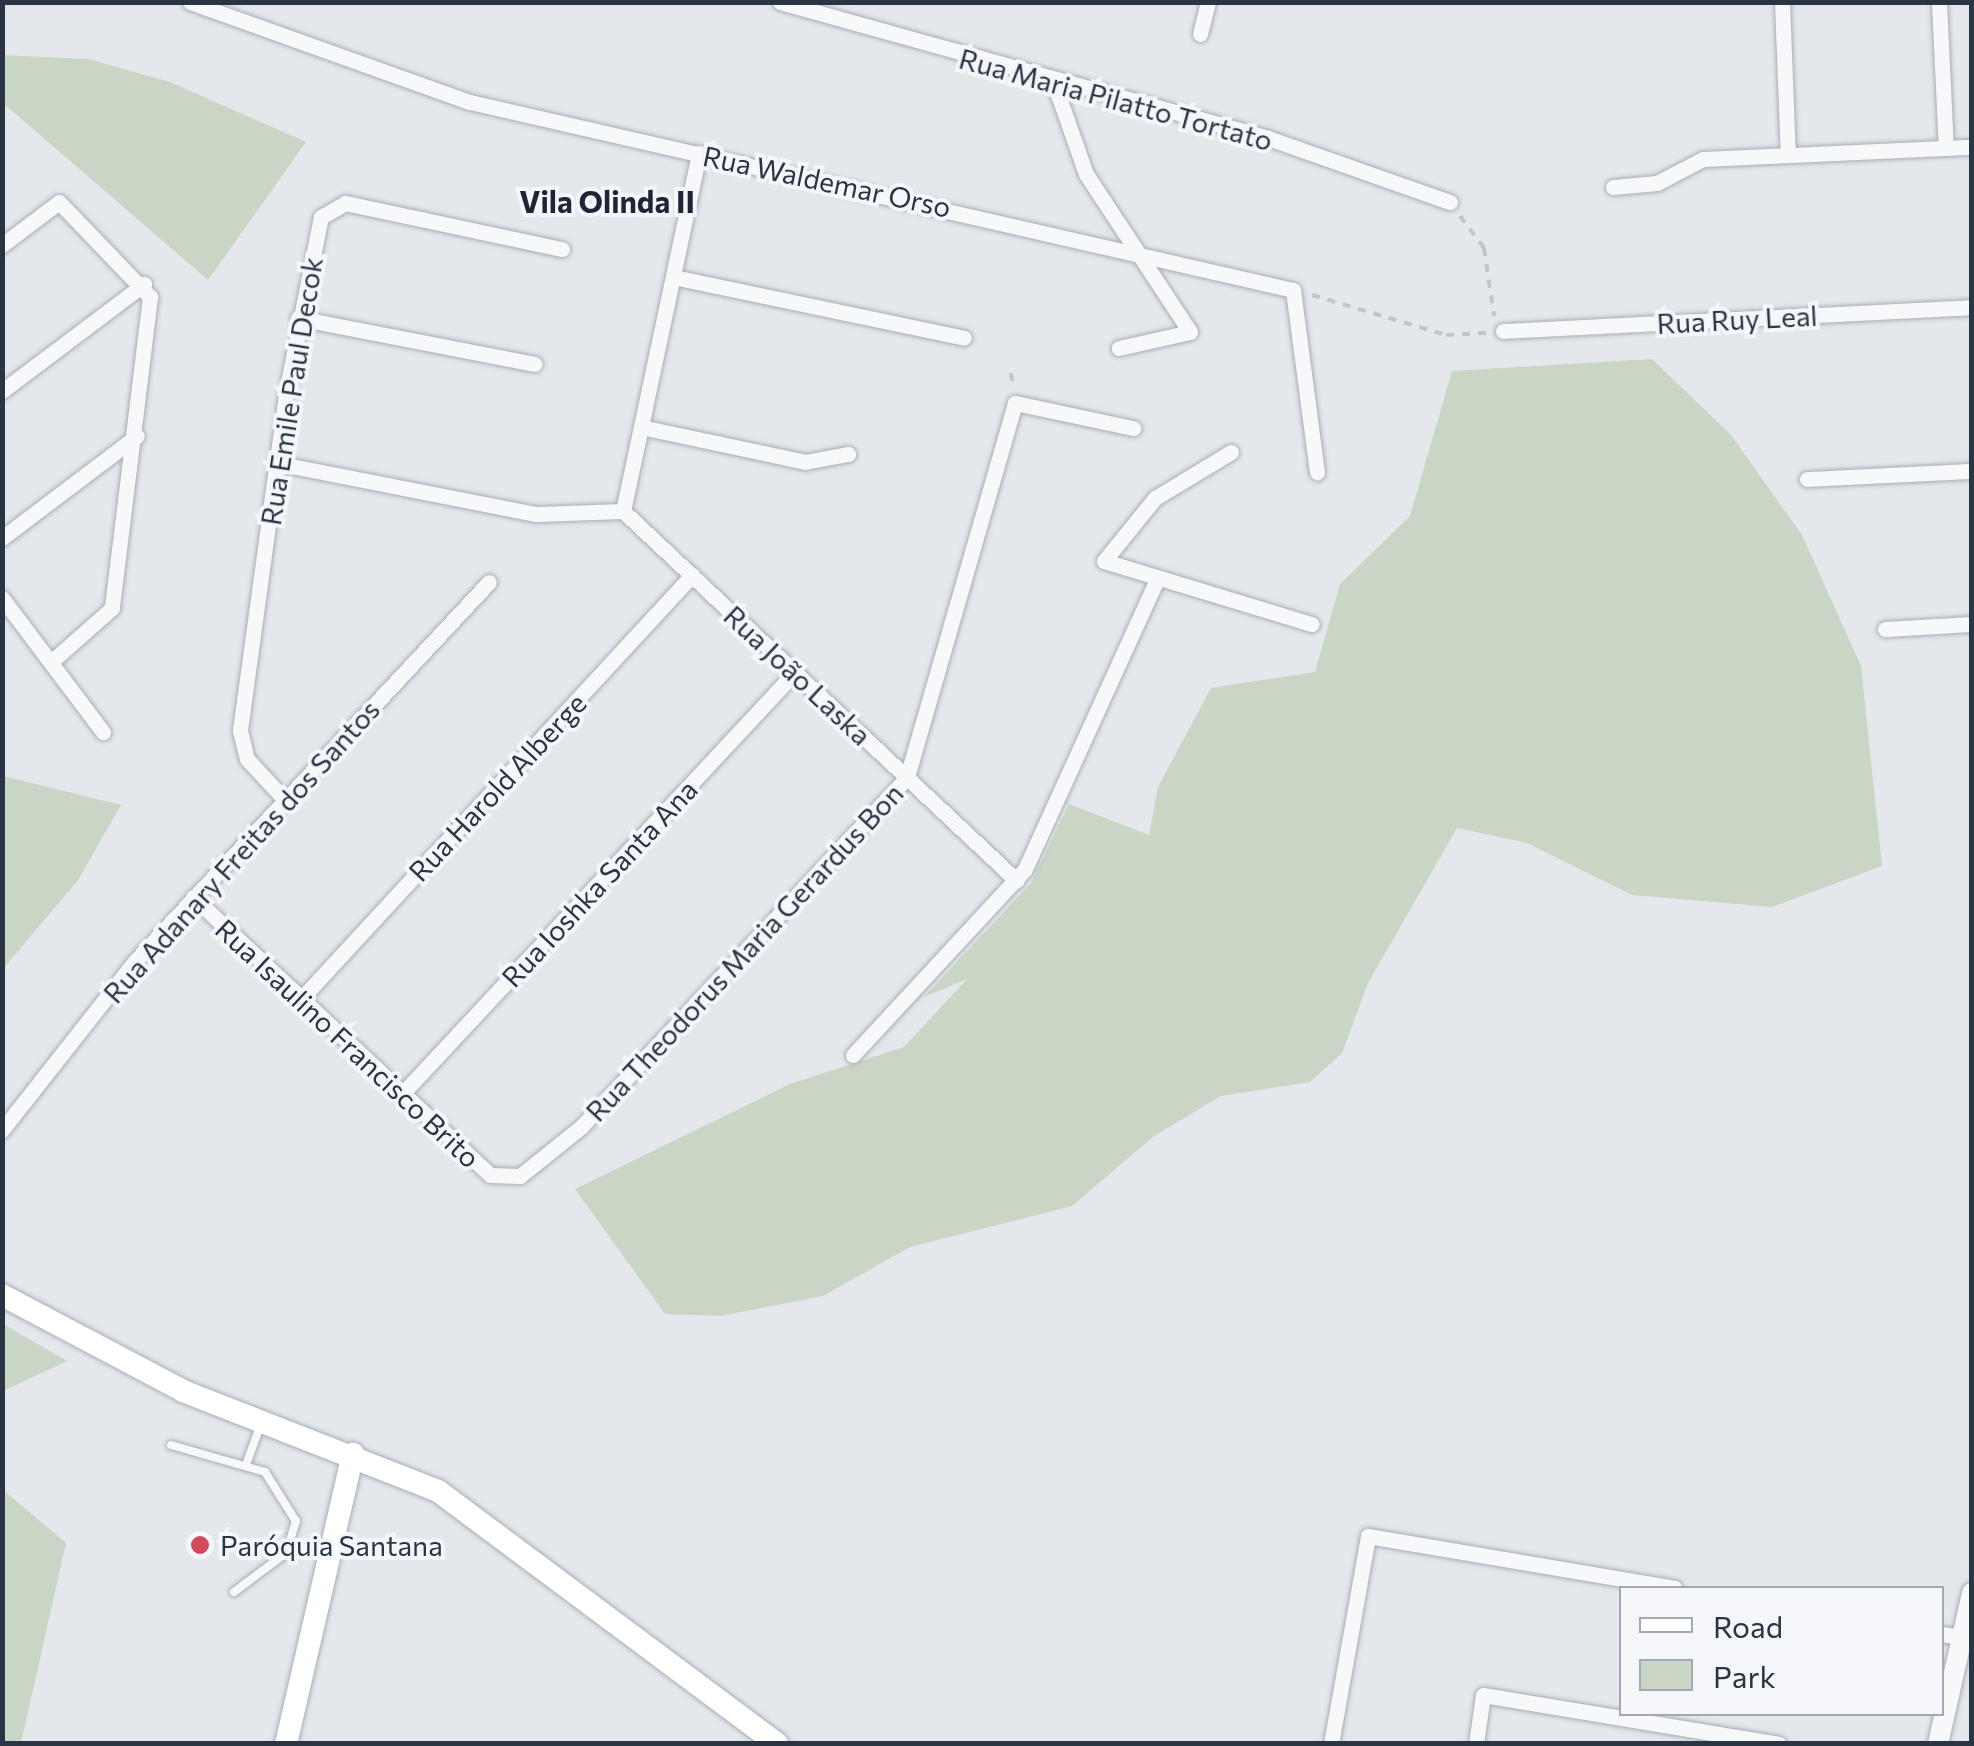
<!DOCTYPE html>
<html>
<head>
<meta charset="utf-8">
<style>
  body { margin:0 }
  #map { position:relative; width:1974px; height:1746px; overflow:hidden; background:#e4e7ec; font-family:Commissioner,sans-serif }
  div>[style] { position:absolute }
  .green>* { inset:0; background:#c9d6c5 }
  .path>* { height:4px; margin-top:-2px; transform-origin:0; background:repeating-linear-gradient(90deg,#c2c5cb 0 8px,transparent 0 16px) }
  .roads { filter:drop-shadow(0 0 2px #a9aeb7) drop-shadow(0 0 2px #a9aeb7) }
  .service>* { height:8px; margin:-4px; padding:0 4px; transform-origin:4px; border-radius:4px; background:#f7f8fa }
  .minor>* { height:15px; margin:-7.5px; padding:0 7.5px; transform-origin:7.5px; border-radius:7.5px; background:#f7f8fa }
  .tertiary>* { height:20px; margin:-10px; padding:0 10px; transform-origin:10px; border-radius:10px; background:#f7f8fa }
  .secondary>* { height:22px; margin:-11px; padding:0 11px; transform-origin:11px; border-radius:11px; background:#fff }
  .dots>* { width:28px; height:28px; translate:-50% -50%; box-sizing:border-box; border:5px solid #f4f6f9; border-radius:50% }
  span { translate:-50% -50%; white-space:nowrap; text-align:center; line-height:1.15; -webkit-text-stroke:8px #f4f6f9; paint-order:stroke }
  .street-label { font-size:28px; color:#2b3445 }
  .poi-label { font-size:28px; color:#2b3445 }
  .left { translate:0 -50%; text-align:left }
  .neighbourhood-label { font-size:30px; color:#1d2536; font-weight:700 }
  .frame { position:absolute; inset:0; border:5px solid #2b3445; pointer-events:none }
  .legend { position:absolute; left:1619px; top:1586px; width:325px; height:130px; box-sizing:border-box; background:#f4f6f9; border:2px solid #a4a8b1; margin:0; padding:12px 18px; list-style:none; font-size:30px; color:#2b3445 }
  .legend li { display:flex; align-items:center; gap:20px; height:50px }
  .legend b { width:50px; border:2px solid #a4a8b1 }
</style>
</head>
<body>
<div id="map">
  <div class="green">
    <i style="clip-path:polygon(2px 55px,88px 59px,170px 82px,306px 142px,208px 280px,3px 103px)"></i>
    <i style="clip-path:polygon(1652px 359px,1731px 435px,1802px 535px,1861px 666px,1882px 866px,1772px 907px,1632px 895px,1527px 843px,1457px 828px,1368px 983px,1342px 1053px,1310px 1082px,1221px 1096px,1154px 1136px,1072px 1206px,910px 1247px,823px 1296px,721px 1316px,665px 1314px,575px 1189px,790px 1084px,904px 1047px,967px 979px,924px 997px,1031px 883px,1069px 804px,1149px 835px,1158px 787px,1211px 688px,1315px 672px,1340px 584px,1410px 516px,1452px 371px)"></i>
    <i style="clip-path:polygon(3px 776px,121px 805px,78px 880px,3px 969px)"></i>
    <i style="clip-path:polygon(2px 1324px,3px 1324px,67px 1361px,3px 1391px)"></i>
    <i style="clip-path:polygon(2px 1489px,66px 1543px,21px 1743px,3px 1743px)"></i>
  </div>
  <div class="path">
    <i style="left:1460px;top:216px;width:40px;rotate:53deg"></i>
    <i style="left:1484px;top:248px;width:69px;rotate:81.6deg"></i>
    <i style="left:1312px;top:295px;width:140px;rotate:16.6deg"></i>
    <i style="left:1446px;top:335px;width:40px;rotate:-2.9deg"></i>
    <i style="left:1011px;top:373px;width:15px;rotate:82deg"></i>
  </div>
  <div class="roads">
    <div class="service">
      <i style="left:171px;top:1445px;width:98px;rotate:16deg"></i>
      <i style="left:265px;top:1472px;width:58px;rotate:57.7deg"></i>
      <i style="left:296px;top:1521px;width:34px;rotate:107deg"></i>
      <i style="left:286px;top:1553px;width:65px;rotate:143.1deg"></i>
      <i style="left:247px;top:1462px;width:38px;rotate:-70deg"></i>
    </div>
    <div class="minor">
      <i style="left:190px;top:2px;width:297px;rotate:19.7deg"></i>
      <i style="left:470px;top:102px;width:844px;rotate:12.87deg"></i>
      <i style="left:1293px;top:290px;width:184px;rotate:82.5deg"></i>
      <i style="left:780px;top:2px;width:507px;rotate:15.57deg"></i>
      <i style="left:1268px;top:138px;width:193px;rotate:19.4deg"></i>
      <i style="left:1782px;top:2px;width:153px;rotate:87.8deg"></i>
      <i style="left:1939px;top:2px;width:146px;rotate:87.3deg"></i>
      <i style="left:1200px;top:34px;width:33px;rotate:-76deg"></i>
      <i style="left:1055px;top:86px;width:93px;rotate:70.6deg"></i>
      <i style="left:1086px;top:174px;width:189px;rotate:56.6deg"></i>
      <i style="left:1190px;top:332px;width:73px;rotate:167.3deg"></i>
      <i style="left:1613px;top:187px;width:44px;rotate:-5.2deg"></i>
      <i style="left:1657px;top:183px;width:52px;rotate:-27.6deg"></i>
      <i style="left:1703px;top:159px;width:269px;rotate:-2.6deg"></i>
      <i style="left:2px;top:245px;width:71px;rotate:-37deg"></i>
      <i style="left:59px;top:202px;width:132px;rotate:46.2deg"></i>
      <i style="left:150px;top:297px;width:313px;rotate:97deg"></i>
      <i style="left:112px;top:608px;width:81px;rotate:138.5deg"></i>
      <i style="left:673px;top:277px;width:297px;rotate:11.8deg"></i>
      <i style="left:298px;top:318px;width:241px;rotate:11deg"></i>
      <i style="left:1503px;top:331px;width:470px;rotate:-2.9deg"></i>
      <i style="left:2px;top:391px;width:178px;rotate:-37deg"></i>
      <i style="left:641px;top:427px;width:168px;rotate:12deg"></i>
      <i style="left:805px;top:462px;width:44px;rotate:-10.5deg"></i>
      <i style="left:1231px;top:452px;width:89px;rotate:148.8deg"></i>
      <i style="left:1155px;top:498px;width:81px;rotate:129deg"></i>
      <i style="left:1104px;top:561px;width:217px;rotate:16.9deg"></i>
      <i style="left:276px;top:463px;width:265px;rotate:11.1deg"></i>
      <i style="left:536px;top:514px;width:87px;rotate:-2deg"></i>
      <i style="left:1807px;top:479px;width:165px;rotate:-2.8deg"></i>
      <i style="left:623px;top:511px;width:540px;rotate:43.2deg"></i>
      <i style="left:623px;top:511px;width:366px;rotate:-78deg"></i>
      <i style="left:2px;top:538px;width:169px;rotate:-37.1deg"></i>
      <i style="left:2px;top:598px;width:168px;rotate:53deg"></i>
      <i style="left:1885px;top:629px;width:87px;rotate:-3.3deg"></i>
      <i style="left:285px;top:800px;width:56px;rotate:-132.8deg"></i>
      <i style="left:247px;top:759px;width:30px;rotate:-104deg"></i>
      <i style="left:240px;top:730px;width:345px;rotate:-82.2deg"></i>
      <i style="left:287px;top:388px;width:174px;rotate:-78.8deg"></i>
      <i style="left:321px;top:217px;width:28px;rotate:-30deg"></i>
      <i style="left:345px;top:203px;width:222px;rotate:12deg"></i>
      <i style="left:193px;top:897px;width:407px;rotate:43.1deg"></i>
      <i style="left:490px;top:1175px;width:30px;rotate:2deg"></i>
      <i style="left:520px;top:1176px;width:78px;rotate:-38.8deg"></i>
      <i style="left:581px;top:1127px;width:478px;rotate:-47deg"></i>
      <i style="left:907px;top:777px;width:389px;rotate:-73.9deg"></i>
      <i style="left:1015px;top:403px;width:121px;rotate:12deg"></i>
      <i style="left:301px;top:999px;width:577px;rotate:-47.32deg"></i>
      <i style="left:853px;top:1055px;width:253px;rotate:-47.2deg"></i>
      <i style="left:1025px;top:869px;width:316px;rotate:-65.5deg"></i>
      <i style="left:402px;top:1094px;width:577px;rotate:-47.04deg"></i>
      <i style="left:2px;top:1130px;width:216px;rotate:-51.8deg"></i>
      <i style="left:136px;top:960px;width:517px;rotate:-46.96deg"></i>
      <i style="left:1942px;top:1634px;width:20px;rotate:9deg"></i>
      <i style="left:1331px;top:1744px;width:211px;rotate:-79.9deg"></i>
      <i style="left:1368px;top:1536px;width:311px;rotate:9.6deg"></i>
      <i style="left:1476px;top:1744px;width:49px;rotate:-81.9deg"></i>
      <i style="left:1483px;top:1695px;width:300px;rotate:9.4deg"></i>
    </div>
    <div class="tertiary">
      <i style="left:1938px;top:1744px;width:155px;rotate:-77.3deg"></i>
    </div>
    <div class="secondary">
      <i style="left:2px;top:1295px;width:205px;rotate:27.9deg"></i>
      <i style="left:183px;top:1391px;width:274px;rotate:21.4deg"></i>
      <i style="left:438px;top:1491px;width:423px;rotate:36.7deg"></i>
      <i style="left:286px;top:1744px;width:298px;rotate:-77deg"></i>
    </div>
  </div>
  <div class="dots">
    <i style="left:200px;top:1545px;background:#d1495b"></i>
  </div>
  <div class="street-label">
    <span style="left:1116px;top:99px;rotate:15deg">Rua Maria Pilatto Tortato</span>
    <span style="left:827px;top:181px;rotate:12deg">Rua Waldemar Orso</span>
    <span style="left:1737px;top:319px;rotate:-3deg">Rua Ruy Leal</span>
    <span style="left:291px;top:391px;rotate:-81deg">Rua Emile Paul Decok</span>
    <span style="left:798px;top:675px;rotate:43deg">Rua João Laska</span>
    <span style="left:497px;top:787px;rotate:-47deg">Rua Harold Alberge</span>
    <span style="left:241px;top:851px;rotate:-48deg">Rua Adanary Freitas dos Santos</span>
    <span style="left:599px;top:883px;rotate:-47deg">Rua Ioshka Santa Ana</span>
    <span style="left:744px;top:952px;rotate:-47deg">Rua Theodorus Maria Gerardus Bon</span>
    <span style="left:348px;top:1043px;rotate:43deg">Rua Isaulino Francisco Brito</span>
  </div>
  <div class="poi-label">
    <span class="left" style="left:220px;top:1545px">Paróquia Santana</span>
  </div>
  <div class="neighbourhood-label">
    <span style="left:607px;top:201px">Vila Olinda II</span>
  </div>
  <div class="frame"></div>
  <ul class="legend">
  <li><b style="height:12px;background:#fff"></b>Road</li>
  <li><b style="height:28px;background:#c9d6c5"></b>Park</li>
  </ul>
</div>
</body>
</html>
